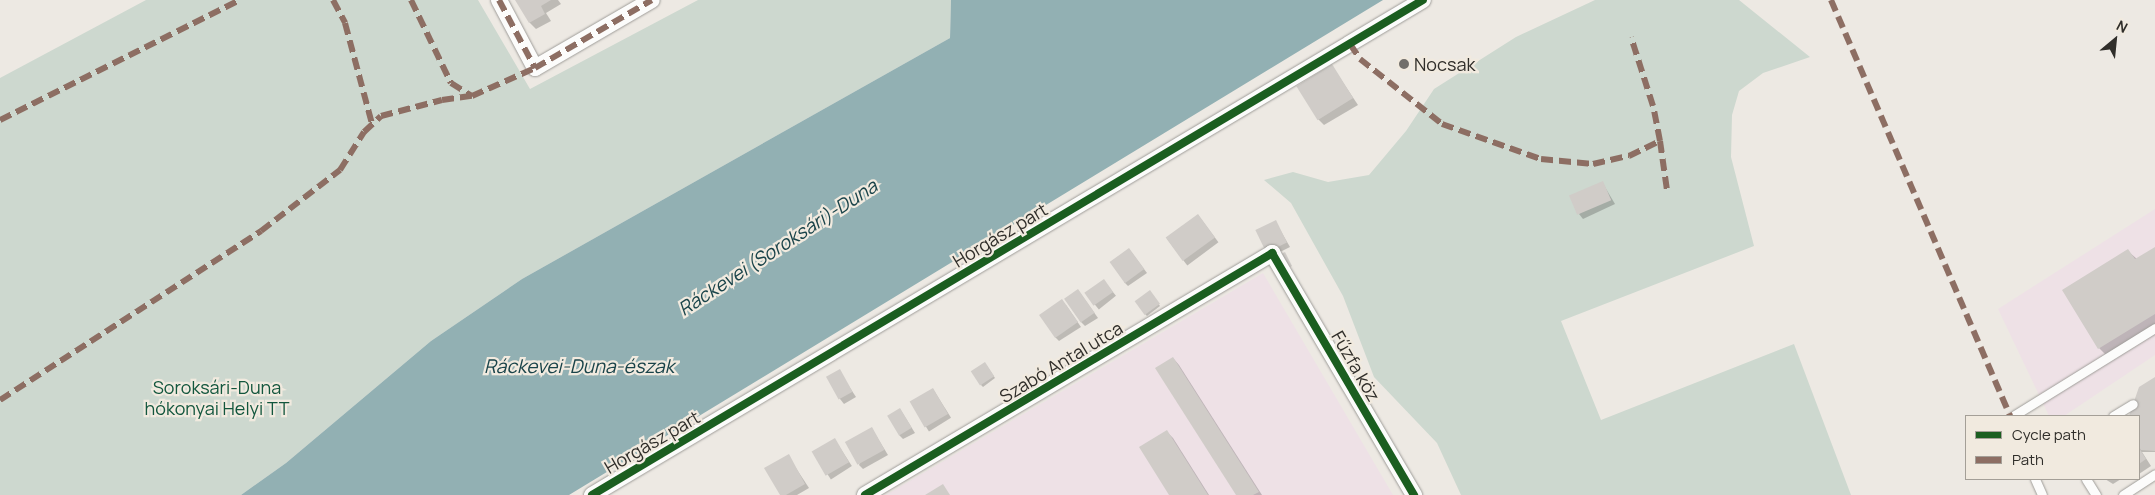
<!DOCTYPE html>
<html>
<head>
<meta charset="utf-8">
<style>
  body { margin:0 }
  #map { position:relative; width:2155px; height:495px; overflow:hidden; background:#ede9e3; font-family:Manrope,sans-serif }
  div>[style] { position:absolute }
  .industrial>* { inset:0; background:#eee1e6 }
  .green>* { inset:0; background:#cdd8cf }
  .water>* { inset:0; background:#92b0b3 }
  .shadow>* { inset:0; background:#0003; transform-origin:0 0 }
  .building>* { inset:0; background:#d0ccc8; transform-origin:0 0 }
  .roads { filter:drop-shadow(0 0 1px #9f9d99) drop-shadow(0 0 1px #9f9d99) }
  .lane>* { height:9px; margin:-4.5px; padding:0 4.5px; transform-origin:4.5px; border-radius:4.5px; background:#fcfcfb }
  .street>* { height:16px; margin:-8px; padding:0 8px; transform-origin:8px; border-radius:8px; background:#fcfcfb }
  .quiet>* { height:6px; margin-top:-3px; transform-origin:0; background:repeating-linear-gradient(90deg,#8d6e63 0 12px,transparent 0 18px) }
  .cycleway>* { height:8px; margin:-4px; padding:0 4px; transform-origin:4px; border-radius:4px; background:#1b5e20 }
  .dots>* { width:14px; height:14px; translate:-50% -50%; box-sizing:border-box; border:2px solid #f1eadf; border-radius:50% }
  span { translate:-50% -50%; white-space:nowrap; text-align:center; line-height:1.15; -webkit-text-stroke:4.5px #f1eadf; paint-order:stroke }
  .poi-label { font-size:18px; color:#302e2a }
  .left { translate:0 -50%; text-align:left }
  .street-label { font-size:18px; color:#302e2a }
  .park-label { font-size:18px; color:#12563d }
  .water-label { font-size:19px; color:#194349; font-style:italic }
  .legend { position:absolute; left:1965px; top:415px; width:175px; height:65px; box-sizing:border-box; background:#f1eadf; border:1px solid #a49f97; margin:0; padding:6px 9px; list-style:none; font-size:15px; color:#302e2a }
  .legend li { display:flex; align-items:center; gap:10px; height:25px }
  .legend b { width:25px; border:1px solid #a49f97 }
  .north { position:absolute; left:2090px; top:15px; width:50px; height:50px; -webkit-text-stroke:4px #f1eadf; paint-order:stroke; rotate:28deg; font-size:14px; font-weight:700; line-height:20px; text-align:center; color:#302e2a }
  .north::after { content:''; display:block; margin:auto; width:18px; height:22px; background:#302e2a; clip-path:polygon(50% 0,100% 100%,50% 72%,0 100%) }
</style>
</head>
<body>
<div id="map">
  <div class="industrial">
    <i style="clip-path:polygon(2155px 209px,2155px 355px,2064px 416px,2049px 416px,1998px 309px)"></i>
    <i style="clip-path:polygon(1263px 273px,1393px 495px,886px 495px)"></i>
  </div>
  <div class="green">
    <i style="clip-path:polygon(146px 0,478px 0,530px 89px,698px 0,951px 0,950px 38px,522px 279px,431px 341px,286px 463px,241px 495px,0 495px,0 78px)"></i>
    <i style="clip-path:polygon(1595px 0,1739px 0,1810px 57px,1763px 73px,1739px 91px,1732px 115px,1731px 157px,1754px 246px,1561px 321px,1601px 420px,1794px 344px,1851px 495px,1461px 495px,1437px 443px,1374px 377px,1343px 296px,1291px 203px,1264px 180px,1293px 172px,1328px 182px,1369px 175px,1406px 131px,1434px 89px,1516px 37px)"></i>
  </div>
  <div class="water">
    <i style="clip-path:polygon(951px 0,1383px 0,569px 495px,241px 495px,286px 463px,431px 341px,522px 279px,950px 38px)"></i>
  </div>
  <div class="shadow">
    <i style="clip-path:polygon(517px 0,558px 0,561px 4px,546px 13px,551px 21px,536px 29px,530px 23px)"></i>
    <i style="clip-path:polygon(1332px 66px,1358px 105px,1324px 125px,1318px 119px)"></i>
    <i style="clip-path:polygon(1602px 182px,1615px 204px,1583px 219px,1579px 214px)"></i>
    <i style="left:1198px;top:215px;width:34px;height:39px;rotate:53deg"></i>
    <i style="clip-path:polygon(1275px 221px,1290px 247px,1272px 256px)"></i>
    <i style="clip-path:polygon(2155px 248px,2155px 327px,2107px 356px,2099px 348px,2128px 251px,2137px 259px)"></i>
    <i style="clip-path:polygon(1129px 249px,1147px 273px,1128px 286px,1124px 282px)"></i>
    <i style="left:1104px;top:281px;width:19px;height:22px;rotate:51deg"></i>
    <i style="clip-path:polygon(1078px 290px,1098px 318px,1085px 326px,1081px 322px)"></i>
    <i style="clip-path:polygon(1152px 294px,1160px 306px,1147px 316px,1145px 314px)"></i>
    <i style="clip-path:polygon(1066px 305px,1081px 327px,1059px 341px,1055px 337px)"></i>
    <i style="clip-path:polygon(1173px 358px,1179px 365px,1262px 495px,1238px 495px)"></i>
    <i style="clip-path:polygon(987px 366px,995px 378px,983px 387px,981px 385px)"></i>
    <i style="clip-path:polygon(839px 371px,856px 397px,844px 404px,840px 399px)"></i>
    <i style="clip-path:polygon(2155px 379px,2155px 452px,2142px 452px,2151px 466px,2139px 474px,2139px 416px,2130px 416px,2140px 388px)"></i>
    <i style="left:933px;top:389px;width:34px;height:26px;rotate:58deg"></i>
    <i style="clip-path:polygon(900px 409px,915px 433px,903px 439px,899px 435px)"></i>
    <i style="clip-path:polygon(872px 429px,888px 455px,863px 469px,859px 465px)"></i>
    <i style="clip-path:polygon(1166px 431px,1173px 438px,1209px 495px,1170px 495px)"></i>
    <i style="left:835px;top:440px;width:31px;height:25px;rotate:57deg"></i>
    <i style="clip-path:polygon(788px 456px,809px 488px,797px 495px,781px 495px)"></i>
    <i style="clip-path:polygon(2105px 479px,2121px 479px,2113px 484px)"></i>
  </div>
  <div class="building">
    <i style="clip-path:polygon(515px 0,551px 0,541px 6px,545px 14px,529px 23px)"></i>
    <i style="left:1332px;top:64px;width:40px;height:42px;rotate:58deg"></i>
    <i style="left:1603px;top:181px;width:21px;height:37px;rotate:67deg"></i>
    <i style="left:1198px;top:214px;width:29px;height:40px;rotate:54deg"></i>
    <i style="left:1276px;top:220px;width:25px;height:23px;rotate:64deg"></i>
    <i style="clip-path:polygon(2155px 247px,2155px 314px,2098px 349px,2062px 290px,2128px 249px,2135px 259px)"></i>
    <i style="left:1129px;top:248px;width:26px;height:24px;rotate:54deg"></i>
    <i style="clip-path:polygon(1285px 252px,1292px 266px,1287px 269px,1279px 255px)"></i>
    <i style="left:1104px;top:279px;width:16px;height:24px;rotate:55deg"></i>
    <i style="left:1078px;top:289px;width:29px;height:17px;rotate:55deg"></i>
    <i style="left:1150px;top:290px;width:17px;height:19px;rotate:54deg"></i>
    <i style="left:1062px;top:299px;width:28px;height:28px;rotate:55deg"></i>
    <i style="clip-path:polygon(1173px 357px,1259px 492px,1253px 495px,1236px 495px,1155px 368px)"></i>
    <i style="left:985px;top:362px;width:17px;height:17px;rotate:57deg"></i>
    <i style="left:840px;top:369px;width:26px;height:16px;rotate:61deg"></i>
    <i style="clip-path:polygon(2155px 377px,2155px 451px,2141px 450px,2139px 447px,2139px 416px,2129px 416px,2139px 387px)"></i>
    <i style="left:933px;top:388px;width:30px;height:27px;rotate:60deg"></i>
    <i style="left:900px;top:408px;width:23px;height:15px;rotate:59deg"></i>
    <i style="left:872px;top:427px;width:26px;height:31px;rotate:61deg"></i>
    <i style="clip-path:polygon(1167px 430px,1208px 495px,1169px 495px,1139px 447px)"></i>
    <i style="left:835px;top:438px;width:28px;height:27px;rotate:60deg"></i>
    <i style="clip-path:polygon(2139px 448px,2146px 459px,2139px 464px)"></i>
    <i style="clip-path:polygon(789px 454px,805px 484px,786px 495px,780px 495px,764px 468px)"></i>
    <i style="clip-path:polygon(943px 484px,950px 495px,925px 495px)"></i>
  </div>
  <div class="roads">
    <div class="lane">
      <i style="left:2013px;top:416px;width:167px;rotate:-31.8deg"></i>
      <i style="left:2113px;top:416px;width:23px;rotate:-31deg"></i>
      <i style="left:2035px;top:479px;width:17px;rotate:66deg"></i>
      <i style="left:2086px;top:479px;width:19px;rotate:58deg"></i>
      <i style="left:2123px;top:495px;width:38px;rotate:-33deg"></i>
    </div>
    <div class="street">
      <i style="left:499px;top:0;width:77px;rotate:62.1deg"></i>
      <i style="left:535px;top:68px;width:135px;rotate:-30.2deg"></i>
      <i style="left:592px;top:495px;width:967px;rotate:-30.78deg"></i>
      <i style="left:865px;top:495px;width:474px;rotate:-30.7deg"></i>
      <i style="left:1272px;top:253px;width:281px;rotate:59.6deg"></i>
    </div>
  </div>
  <div class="quiet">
    <i style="left:333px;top:0;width:26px;rotate:62deg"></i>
    <i style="left:345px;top:23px;width:105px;rotate:75deg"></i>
    <i style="left:411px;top:0;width:92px;rotate:64.3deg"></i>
    <i style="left:451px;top:83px;width:25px;rotate:32deg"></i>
    <i style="left:499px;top:0;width:77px;rotate:62.1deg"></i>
    <i style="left:1831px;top:0;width:453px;rotate:66.7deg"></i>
    <i style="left:1350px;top:44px;width:18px;rotate:56deg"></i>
    <i style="left:1360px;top:59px;width:105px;rotate:38.4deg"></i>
    <i style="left:1442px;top:124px;width:105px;rotate:19.5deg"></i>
    <i style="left:1541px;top:159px;width:52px;rotate:5.5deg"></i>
    <i style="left:1593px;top:164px;width:37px;rotate:-13deg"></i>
    <i style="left:1629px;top:156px;width:34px;rotate:-26deg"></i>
    <i style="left:1660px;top:141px;width:36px;rotate:-101deg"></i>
    <i style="left:1653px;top:106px;width:72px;rotate:-107.7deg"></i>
    <i style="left:0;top:120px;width:268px;rotate:-26.6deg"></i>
    <i style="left:1660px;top:141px;width:49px;rotate:81.9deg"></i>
    <i style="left:0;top:400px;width:311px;rotate:-32.9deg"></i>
    <i style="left:261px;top:231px;width:100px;rotate:-37.7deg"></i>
    <i style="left:340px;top:170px;width:45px;rotate:-57.7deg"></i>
    <i style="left:364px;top:132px;width:23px;rotate:-43deg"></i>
    <i style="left:381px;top:116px;width:63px;rotate:-14.7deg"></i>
    <i style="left:442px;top:100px;width:30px;rotate:-8deg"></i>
    <i style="left:472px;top:96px;width:69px;rotate:-24deg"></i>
    <i style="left:535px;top:68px;width:135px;rotate:-30.2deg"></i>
  </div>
  <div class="cycleway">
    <i style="left:592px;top:495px;width:967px;rotate:-30.78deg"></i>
    <i style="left:865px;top:495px;width:474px;rotate:-30.7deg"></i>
    <i style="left:1272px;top:253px;width:281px;rotate:59.6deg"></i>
  </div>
  <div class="dots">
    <i style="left:1404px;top:64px;background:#726f6b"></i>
  </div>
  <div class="poi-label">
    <span class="left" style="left:1414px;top:64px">Nocsak</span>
  </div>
  <div class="street-label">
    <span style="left:1000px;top:235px;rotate:-31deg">Horgász part</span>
    <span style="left:1061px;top:362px;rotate:-31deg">Szabó Antal utca</span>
    <span style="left:1356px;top:366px;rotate:60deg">Fűzfa köz</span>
    <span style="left:652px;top:442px;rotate:-30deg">Horgász part</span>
  </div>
  <div class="park-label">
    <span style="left:217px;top:398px">Soroksári-Duna<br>hókonyai Helyi TT</span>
  </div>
  <div class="water-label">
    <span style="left:778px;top:248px;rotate:-33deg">Ráckevei (Soroksári)-Duna</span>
    <span style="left:579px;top:367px">Ráckevei-Duna-észak</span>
  </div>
  <ul class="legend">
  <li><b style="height:6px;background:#1b5e20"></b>Cycle path</li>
  <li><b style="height:6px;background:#8d6e63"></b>Path</li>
  </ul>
  <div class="north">N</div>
</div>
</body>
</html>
